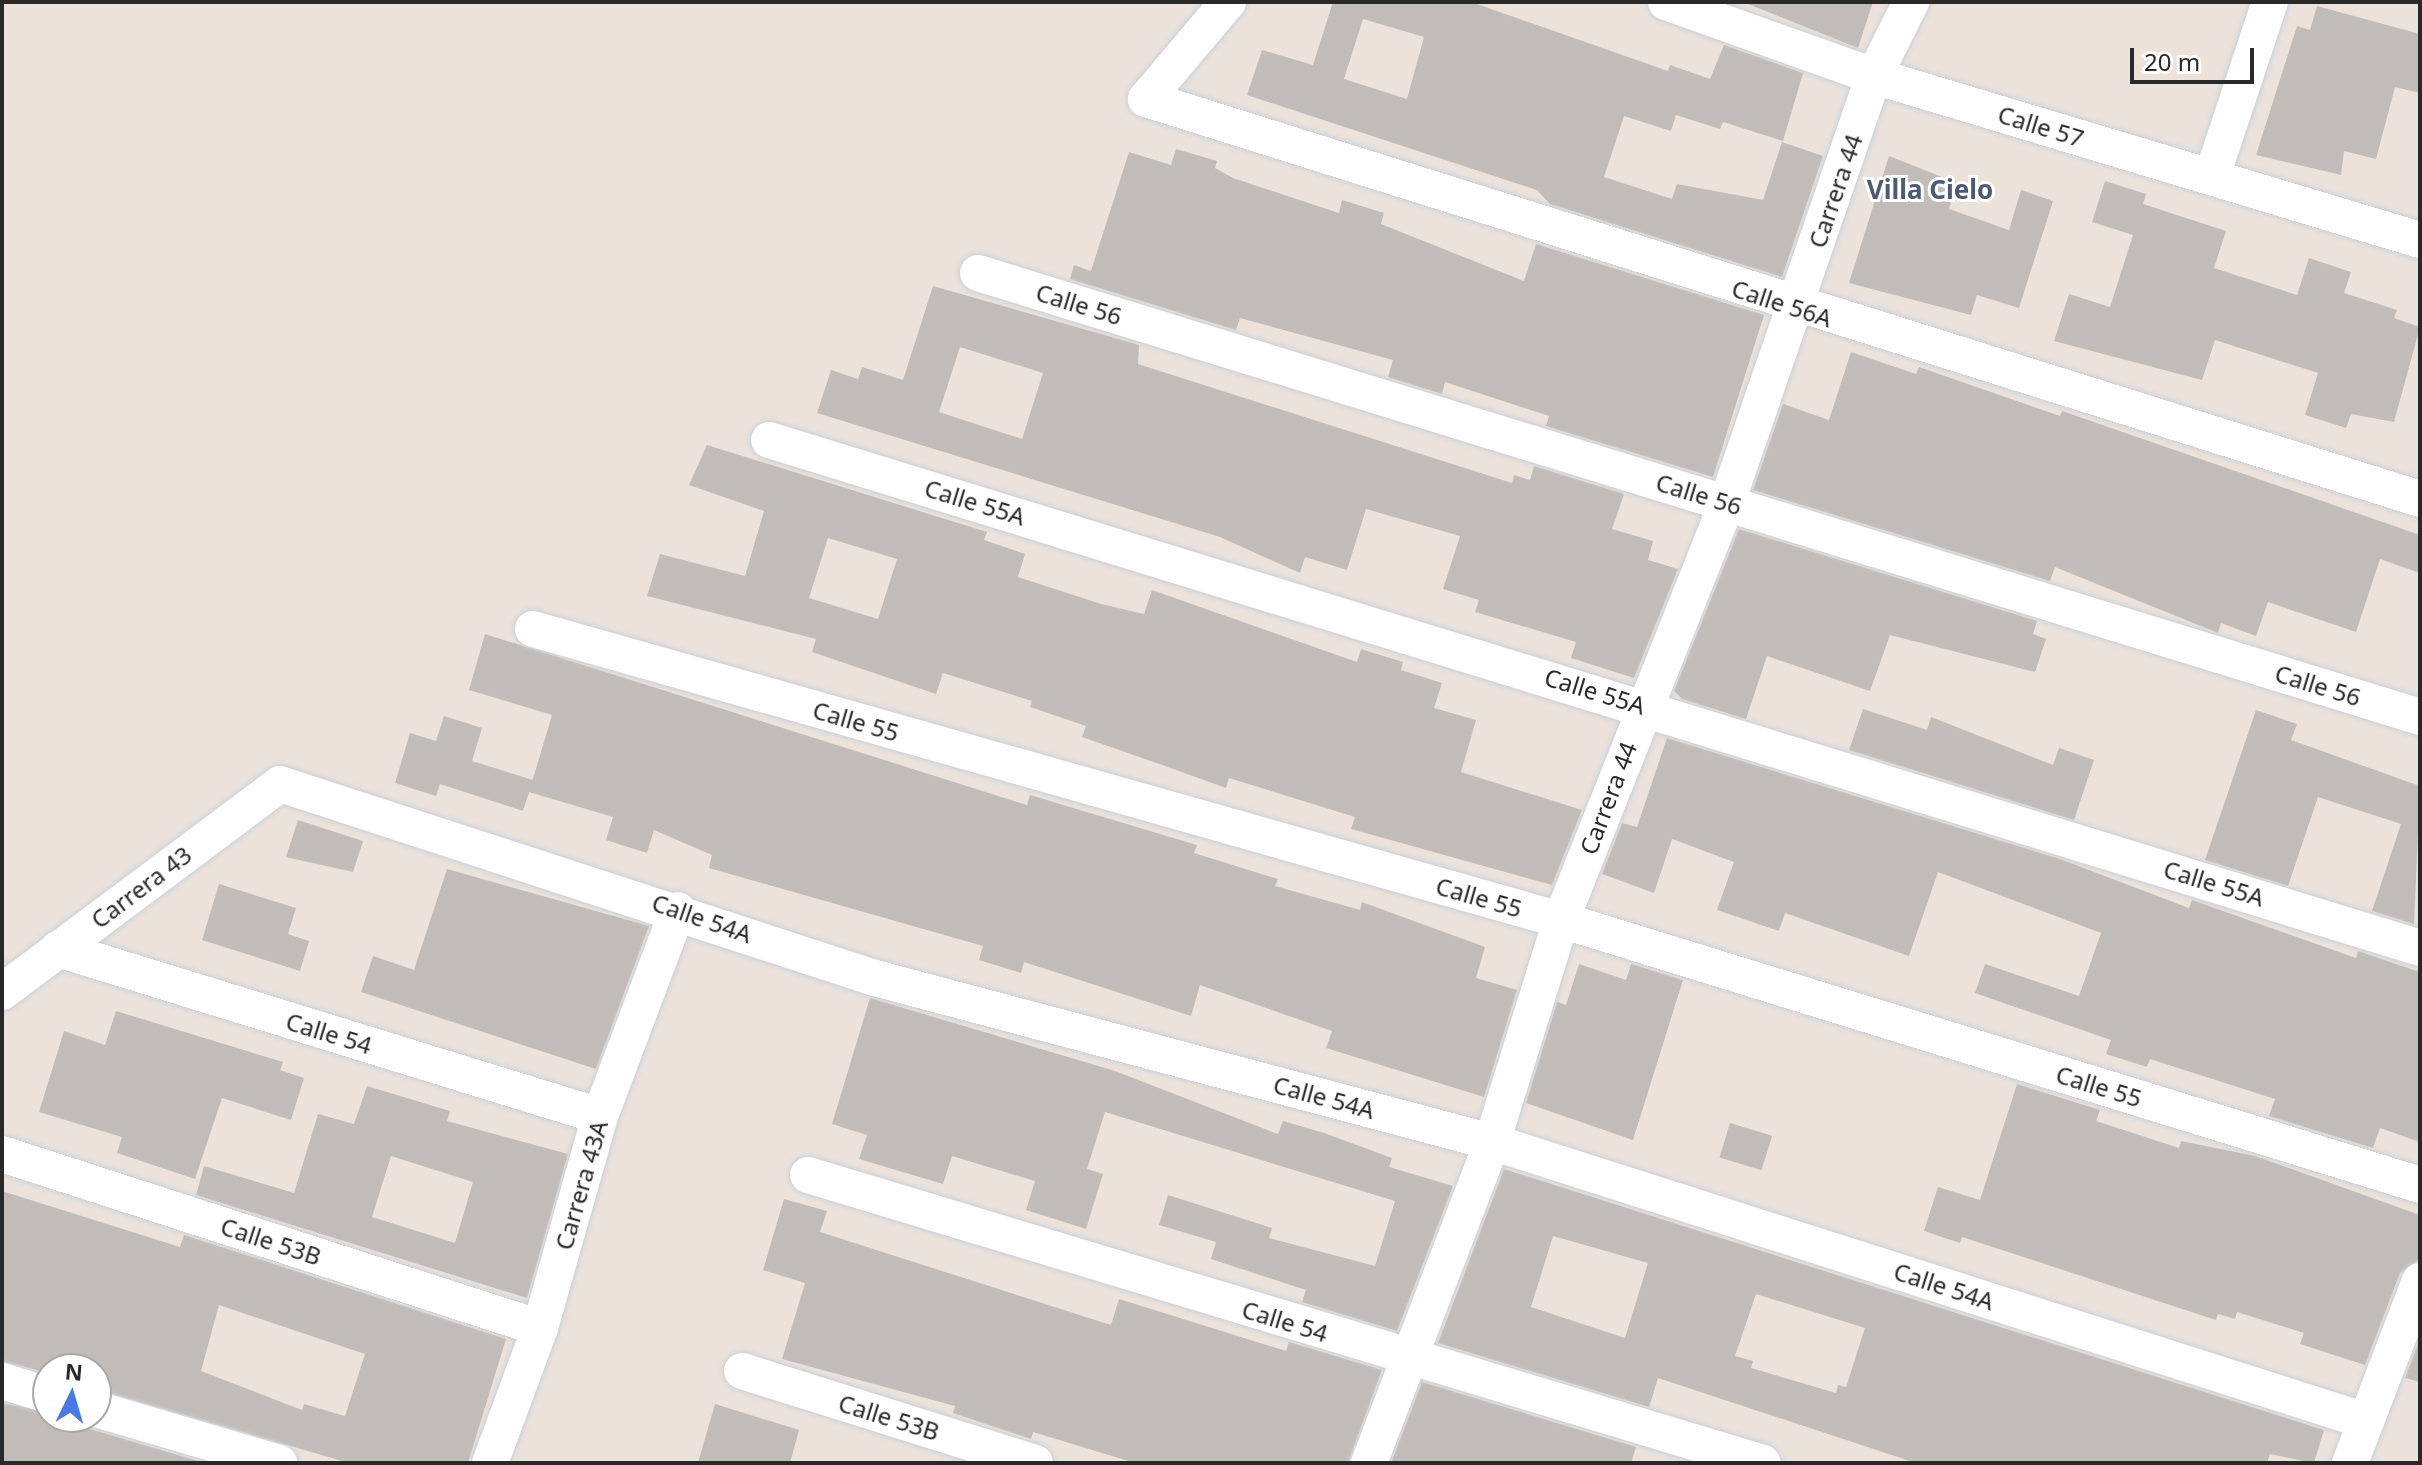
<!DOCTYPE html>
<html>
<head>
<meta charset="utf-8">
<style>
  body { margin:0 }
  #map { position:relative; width:2422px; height:1465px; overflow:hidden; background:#eae2db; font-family:"Noto Sans",sans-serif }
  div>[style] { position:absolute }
  .building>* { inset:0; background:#c2bcb8; transform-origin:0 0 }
  .roads { filter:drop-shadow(0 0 2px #cacfd9) drop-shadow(0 0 2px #cacfd9) }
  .street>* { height:36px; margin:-18px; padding:0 18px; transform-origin:18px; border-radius:18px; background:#fff }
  span { translate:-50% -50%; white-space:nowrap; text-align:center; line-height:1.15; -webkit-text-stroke:6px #fff; paint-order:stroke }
  .street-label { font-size:24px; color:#292929 }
  .neighbourhood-label { font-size:26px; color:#4d5975; font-weight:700 }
  .frame { position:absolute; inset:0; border:4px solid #292929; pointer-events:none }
  .north { position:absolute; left:32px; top:1353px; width:80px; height:80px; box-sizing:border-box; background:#fff; border:2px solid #a9a9a9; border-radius:50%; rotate:5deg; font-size:22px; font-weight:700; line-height:32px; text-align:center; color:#292929 }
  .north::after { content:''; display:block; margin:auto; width:28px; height:36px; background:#4979e9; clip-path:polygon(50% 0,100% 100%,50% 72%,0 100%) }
  .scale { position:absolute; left:2130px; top:48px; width:124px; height:36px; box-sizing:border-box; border:4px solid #292929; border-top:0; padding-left:10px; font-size:24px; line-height:28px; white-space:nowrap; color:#292929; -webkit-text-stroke:6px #fff; paint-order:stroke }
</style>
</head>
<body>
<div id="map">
  <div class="building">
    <i style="clip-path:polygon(evenodd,1333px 2px,1471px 2px,1668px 71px,1670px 65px,1710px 79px,1724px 45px,1803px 73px,1783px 141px,1723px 122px,1720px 129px,1676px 115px,1671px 131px,1624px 116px,1604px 177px,1672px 199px,1677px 184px,1763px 200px,1782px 142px,1823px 156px,1782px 277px,1550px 204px,1537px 190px,1247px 95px,1262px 50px,1313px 65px,1333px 2px,1363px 19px,1424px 37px,1407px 99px,1344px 79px,1363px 19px)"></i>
    <i style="clip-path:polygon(1743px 2px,1873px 2px,1858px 48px)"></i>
    <i style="clip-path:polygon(2317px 6px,2420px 34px,2420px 93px,2395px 87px,2376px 159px,2344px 151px,2341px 175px,2256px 155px,2297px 26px,2310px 30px)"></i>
    <i style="clip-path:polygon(1176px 149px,1217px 161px,1215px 168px,1233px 178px,1339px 213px,1342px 200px,1384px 213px,1381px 224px,1524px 281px,1536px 244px,1764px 315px,1713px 477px,1546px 426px,1549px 416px,1445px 382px,1442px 394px,1388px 377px,1393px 360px,1240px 318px,1236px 330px,1070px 279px,1074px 265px,1091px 271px,1129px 152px,1171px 165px)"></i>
    <i style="clip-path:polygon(1889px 156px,1957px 183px,1949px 209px,2009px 230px,2021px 190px,2053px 201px,2019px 308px,1977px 295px,1971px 315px,1849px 283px)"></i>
    <i style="clip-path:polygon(2105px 181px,2146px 194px,2143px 204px,2226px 231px,2214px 268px,2297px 295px,2309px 258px,2351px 272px,2344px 293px,2397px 310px,2394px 318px,2420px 327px,2394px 422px,2351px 414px,2346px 428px,2305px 415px,2318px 373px,2215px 340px,2202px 380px,2054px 341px,2069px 294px,2110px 307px,2133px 235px,2092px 222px)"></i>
    <i style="clip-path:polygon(evenodd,933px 286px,1139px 345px,1138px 364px,1512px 483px,1514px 475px,1530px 480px,1534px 466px,1624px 494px,1612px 529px,1653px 541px,1648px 560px,1678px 569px,1634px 678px,1571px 658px,1576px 642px,1475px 612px,1479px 600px,1443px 589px,1460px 536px,1366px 509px,1347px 570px,1305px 557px,1300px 573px,1220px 537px,817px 413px,831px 370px,858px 379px,862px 367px,903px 380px,933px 286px,960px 347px,1043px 373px,1022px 439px,939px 412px,960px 347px)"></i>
    <i style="clip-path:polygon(1851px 352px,1916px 374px,1919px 367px,2060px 416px,2062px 411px,2420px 535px,2420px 573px,2380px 559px,2356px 632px,2268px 602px,2256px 636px,2221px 623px,2218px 633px,2055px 567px,2050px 581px,1753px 490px,1783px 404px,1829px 420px)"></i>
    <i style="clip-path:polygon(evenodd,707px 445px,987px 532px,984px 540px,1025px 554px,1018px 577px,1101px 604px,1144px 614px,1152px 590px,1357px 662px,1361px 649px,1403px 662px,1401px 670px,1442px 683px,1434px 708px,1476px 720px,1461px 772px,1582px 810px,1552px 885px,1351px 829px,1355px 817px,1229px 778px,1226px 788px,1165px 766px,1082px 737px,1086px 726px,1030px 707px,1032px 701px,943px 673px,936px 694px,812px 652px,816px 639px,647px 596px,660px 554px,745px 576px,764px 511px,689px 485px,707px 445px,828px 538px,897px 559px,878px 619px,809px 598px,828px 538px)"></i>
    <i style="clip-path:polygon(1739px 529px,2037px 621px,2033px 634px,2046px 639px,2035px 672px,1890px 635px,1870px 691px,1767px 656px,1746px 719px,1682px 699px,1674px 691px)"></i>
    <i style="clip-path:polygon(485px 634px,1027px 805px,1030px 795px,1197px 845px,1194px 853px,1278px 879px,1275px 886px,1360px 910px,1362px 902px,1485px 947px,1476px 978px,1517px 990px,1484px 1097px,1326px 1048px,1332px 1031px,1200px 985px,1191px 1016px,1024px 962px,1021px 973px,979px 960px,983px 946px,709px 868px,712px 855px,654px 830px,647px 853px,606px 840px,613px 817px,529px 792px,552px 715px,469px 690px)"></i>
    <i style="clip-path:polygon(1863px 709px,1927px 730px,1931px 717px,2053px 765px,2059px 748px,2094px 760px,2074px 820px,1849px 750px)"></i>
    <i style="clip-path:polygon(2256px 710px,2297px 724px,2291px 740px,2420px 786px,2414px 924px,2372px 911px,2401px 824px,2318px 797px,2288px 886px,2205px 860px)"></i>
    <i style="clip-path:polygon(444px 716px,482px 728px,472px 761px,533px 780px,523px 811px,440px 784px,436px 796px,395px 783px,410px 733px,436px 741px)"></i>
    <i style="clip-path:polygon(1667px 738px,2060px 859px,2189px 908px,2192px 900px,2356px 958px,2358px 951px,2420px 972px,2420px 1142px,2380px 1128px,2373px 1148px,2269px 1116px,2275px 1099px,2150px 1059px,2147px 1067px,2106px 1054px,2111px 1040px,1975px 993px,1985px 964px,2079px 996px,2101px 933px,1938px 872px,1909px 956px,1785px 913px,1779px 931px,1717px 910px,1734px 862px,1672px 839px,1654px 893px,1602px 874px,1622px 823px,1637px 827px)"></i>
    <i style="clip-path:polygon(298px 820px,363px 841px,353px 872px,286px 857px)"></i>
    <i style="clip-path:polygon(447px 869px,649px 926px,596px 1069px,361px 992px,373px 956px,414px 970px)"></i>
    <i style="clip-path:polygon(219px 884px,296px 908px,288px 934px,309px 941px,300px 971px,202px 940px)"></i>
    <i style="clip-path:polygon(1579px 964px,1626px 980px,1631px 964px,1683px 980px,1633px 1140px,1526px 1103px,1557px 1002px,1566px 1005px)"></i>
    <i style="clip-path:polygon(870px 998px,1115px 1071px,1278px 1134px,1283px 1121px,1324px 1133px,1392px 1158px,1389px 1167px,1453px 1186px,1397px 1331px,1302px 1302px,1306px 1290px,1211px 1259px,1216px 1242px,1159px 1225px,1168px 1195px,1272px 1228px,1269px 1238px,1375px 1266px,1395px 1201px,1105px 1112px,1087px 1169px,1103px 1174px,1086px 1229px,1026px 1210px,1035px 1181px,952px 1156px,943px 1184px,859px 1159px,867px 1135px,832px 1124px)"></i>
    <i style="clip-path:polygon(116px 1011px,283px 1062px,280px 1070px,304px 1078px,291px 1120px,222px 1098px,195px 1179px,117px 1153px,122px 1137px,39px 1112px,64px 1031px,105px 1045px)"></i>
    <i style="clip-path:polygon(2017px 1084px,2100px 1110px,2096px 1121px,2179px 1148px,2181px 1141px,2255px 1156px,2420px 1215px,2418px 1260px,2400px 1273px,2365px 1365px,2300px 1344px,2304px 1333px,2237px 1312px,2235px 1319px,2218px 1314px,2216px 1320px,1962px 1237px,1960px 1243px,1924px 1231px,1938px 1187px,1980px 1200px)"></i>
    <i style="clip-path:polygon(evenodd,367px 1086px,450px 1111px,447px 1121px,568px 1154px,527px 1298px,196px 1195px,204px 1166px,294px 1193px,318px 1114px,354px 1124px,367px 1086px,391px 1156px,473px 1182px,455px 1243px,372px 1217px,391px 1156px)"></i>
    <i style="left:1730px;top:1123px;width:44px;height:36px;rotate:17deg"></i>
    <i style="clip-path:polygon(evenodd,1504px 1169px,2324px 1430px,2314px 1463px,2270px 1454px,2267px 1463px,1916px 1463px,1658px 1378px,1649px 1407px,1438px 1343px,1504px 1169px,1553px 1236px,1648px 1263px,1625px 1338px,1531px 1307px,1553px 1236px,1504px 1169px,1756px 1294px,1865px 1328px,1846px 1387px,1838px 1385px,1836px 1393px,1751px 1368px,1753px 1361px,1735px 1356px,1756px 1294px)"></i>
    <i style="clip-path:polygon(evenodd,2px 1191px,180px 1247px,184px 1235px,506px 1339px,468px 1463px,349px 1463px,96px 1389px,96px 1369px,48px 1373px,2px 1361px,2px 1191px,219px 1305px,365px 1354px,345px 1416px,304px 1404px,302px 1410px,201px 1371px,219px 1305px)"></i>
    <i style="clip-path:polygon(784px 1199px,827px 1211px,820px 1232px,1111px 1325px,1119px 1299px,1286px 1351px,1289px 1342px,1382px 1370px,1348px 1463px,1135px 1463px,1033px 1432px,1031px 1439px,953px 1413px,955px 1406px,782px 1359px,805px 1283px,763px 1270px)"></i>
    <i style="clip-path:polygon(2418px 1344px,2420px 1345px,2420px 1382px,2405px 1378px)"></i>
    <i style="clip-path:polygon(1422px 1382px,1636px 1447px,1631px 1463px,1391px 1463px)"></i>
    <i style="clip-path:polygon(2px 1403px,77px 1417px,90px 1429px,205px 1463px,2px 1463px)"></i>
    <i style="clip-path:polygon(715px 1404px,799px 1430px,790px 1463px,698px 1463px)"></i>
  </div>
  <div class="roads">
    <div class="street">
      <i style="left:1228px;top:2px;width:127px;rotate:130.2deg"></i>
      <i style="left:1146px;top:99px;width:1335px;rotate:17.43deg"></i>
      <i style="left:1666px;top:2px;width:221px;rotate:19.6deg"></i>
      <i style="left:1874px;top:76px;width:570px;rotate:16.72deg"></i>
      <i style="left:2212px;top:176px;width:183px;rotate:-71.6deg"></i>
      <i style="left:978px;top:273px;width:1509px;rotate:17.11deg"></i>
      <i style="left:769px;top:440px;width:1727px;rotate:17.1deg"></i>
      <i style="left:533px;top:629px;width:1068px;rotate:15.81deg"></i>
      <i style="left:1561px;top:920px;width:899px;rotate:17.14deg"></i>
      <i style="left:58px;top:949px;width:567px;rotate:17.13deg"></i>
      <i style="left:2px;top:992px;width:347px;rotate:-36.8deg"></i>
      <i style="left:280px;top:784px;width:626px;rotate:18.06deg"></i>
      <i style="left:875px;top:978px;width:638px;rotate:14.89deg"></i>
      <i style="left:1492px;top:1142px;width:917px;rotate:17.7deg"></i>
      <i style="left:2px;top:1154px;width:565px;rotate:17.92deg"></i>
      <i style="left:808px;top:1175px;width:997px;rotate:16.78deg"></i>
      <i style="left:742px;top:1371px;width:307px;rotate:17.4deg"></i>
      <i style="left:2px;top:1381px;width:48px;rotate:16.9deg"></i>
      <i style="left:96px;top:1409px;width:191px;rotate:16.4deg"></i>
      <i style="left:490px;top:1463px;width:144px;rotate:-69.7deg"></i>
      <i style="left:540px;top:1328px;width:220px;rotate:-74.2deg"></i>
      <i style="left:600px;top:1116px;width:220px;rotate:-69.3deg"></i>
      <i style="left:1369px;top:1463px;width:344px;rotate:-69deg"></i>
      <i style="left:1492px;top:1142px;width:232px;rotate:-72.7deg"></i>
      <i style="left:1561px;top:920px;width:450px;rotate:-68.3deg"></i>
      <i style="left:1727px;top:502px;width:451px;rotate:-71deg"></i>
      <i style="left:1874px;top:76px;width:83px;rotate:-63.4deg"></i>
      <i style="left:2350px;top:1463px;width:195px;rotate:-69deg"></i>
    </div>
  </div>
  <div class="street-label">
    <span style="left:2041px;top:126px;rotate:17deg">Calle 57</span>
    <span style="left:1835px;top:191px;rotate:-71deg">Carrera 44</span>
    <span style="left:1782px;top:303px;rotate:18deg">Calle 56A</span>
    <span style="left:1079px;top:304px;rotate:17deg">Calle 56</span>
    <span style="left:1699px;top:494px;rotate:17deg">Calle 56</span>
    <span style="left:975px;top:502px;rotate:17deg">Calle 55A</span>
    <span style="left:2318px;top:685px;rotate:17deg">Calle 56</span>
    <span style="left:1595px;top:691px;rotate:17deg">Calle 55A</span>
    <span style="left:856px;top:721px;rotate:16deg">Calle 55</span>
    <span style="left:1608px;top:798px;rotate:-69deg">Carrera 44</span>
    <span style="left:2214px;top:883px;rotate:17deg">Calle 55A</span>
    <span style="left:141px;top:887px;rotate:-37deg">Carrera 43</span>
    <span style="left:1479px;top:897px;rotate:16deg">Calle 55</span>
    <span style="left:702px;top:918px;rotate:19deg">Calle 54A</span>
    <span style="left:329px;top:1033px;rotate:17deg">Calle 54</span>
    <span style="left:2099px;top:1086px;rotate:17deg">Calle 55</span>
    <span style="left:1324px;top:1097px;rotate:15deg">Calle 54A</span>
    <span style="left:581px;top:1185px;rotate:-74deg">Carrera 43A</span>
    <span style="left:271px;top:1241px;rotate:18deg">Calle 53B</span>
    <span style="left:1944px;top:1286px;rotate:18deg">Calle 54A</span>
    <span style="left:1285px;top:1321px;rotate:17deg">Calle 54</span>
    <span style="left:889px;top:1417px;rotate:17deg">Calle 53B</span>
  </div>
  <div class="neighbourhood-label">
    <span style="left:1930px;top:190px">Villa Cielo</span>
  </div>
  <div class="frame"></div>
  <div class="north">N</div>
  <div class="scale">20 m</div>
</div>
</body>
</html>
